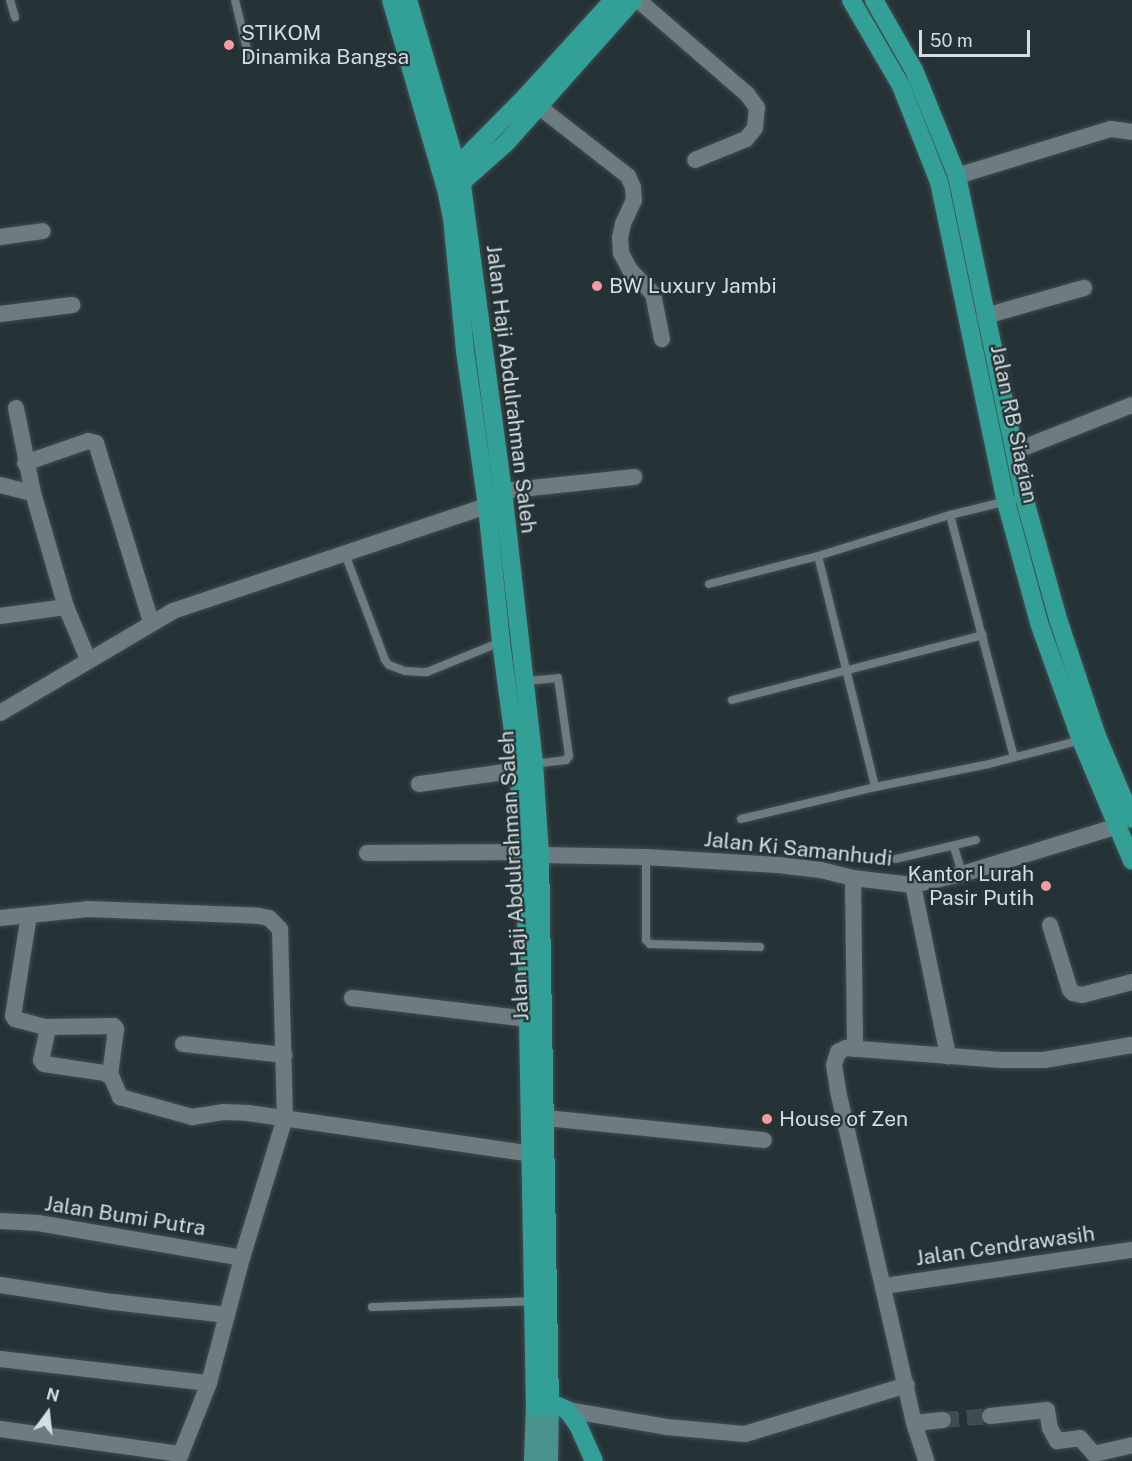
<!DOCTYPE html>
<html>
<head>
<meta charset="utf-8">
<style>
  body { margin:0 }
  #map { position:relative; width:1132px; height:1461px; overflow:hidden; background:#253236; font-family:"Public Sans",sans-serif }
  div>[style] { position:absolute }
  .street-tunnel>* { height:16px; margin-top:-8px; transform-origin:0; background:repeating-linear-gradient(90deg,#3f4c50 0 16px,transparent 0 24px) }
  .roads { filter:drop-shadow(0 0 2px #414d50) drop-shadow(0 0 2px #414d50) }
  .lane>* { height:8px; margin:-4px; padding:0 4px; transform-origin:4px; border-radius:4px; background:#6c7c80 }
  .street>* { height:16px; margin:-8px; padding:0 8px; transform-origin:8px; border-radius:8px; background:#6c7c80 }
  .primary>* { height:18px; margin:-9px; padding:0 9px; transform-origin:9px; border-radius:9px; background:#49928e }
  .highway>* { height:18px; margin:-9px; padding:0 9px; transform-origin:9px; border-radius:9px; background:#32a097 }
  .dots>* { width:16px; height:16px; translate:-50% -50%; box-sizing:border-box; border:3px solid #253236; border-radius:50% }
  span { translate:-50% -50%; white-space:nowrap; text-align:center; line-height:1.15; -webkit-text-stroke:4.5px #253236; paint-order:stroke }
  .poi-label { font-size:21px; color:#d5dde0 }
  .left { translate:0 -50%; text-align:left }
  .right { translate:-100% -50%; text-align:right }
  .street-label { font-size:21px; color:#d5dde0 }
  .north { position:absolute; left:18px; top:1383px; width:60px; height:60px; -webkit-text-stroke:4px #253236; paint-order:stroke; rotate:15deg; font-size:16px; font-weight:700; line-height:24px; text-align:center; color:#d5dde0 }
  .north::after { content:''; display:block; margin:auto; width:21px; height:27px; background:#d5dde0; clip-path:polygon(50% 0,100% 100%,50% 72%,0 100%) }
  .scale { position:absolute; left:919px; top:30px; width:111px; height:27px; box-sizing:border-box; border:3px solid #d5dde0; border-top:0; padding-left:8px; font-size:18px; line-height:21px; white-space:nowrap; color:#d5dde0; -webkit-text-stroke:4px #253236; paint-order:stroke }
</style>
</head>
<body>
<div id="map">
  <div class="street-tunnel">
    <i style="left:943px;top:1420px;width:47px;rotate:-4.9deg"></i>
  </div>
  <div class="roads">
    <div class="lane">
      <i style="left:10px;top:0;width:18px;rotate:74deg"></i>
      <i style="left:235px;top:0;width:60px;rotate:76.4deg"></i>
      <i style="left:950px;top:515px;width:250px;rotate:75.2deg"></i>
      <i style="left:345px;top:554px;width:113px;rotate:69.3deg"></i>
      <i style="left:385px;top:660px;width:6px;rotate:51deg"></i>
      <i style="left:389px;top:665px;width:17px;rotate:21deg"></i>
      <i style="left:405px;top:671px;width:22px;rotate:3deg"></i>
      <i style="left:427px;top:672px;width:80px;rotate:-22.1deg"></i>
      <i style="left:818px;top:556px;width:238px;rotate:76.1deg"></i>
      <i style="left:875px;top:787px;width:116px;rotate:-11.4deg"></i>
      <i style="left:989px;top:764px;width:95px;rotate:-14.6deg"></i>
      <i style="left:709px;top:584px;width:113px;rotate:-14.4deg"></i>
      <i style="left:818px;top:556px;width:138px;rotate:-17.3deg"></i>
      <i style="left:950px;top:515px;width:76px;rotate:-13.7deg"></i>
      <i style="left:525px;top:681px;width:33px;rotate:-5deg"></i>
      <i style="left:558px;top:678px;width:79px;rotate:82deg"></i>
      <i style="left:569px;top:756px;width:5px;rotate:127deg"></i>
      <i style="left:566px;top:760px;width:32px;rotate:173deg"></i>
      <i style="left:732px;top:700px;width:259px;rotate:-14.5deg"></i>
      <i style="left:741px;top:819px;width:138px;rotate:-13.4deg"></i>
      <i style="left:954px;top:847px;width:28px;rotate:73deg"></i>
      <i style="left:646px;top:857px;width:83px;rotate:90deg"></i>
      <i style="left:646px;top:940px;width:6px;rotate:45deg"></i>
      <i style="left:650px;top:944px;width:110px;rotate:1.6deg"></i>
      <i style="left:896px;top:859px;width:82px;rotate:-13.4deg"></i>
      <i style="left:372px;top:1307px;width:161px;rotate:-2.1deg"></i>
    </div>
    <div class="street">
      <i style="left:638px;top:0;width:144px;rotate:40.8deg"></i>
      <i style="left:747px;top:94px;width:17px;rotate:54deg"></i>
      <i style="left:757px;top:108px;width:20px;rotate:96deg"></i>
      <i style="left:755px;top:128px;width:14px;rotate:129deg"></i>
      <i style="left:746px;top:139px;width:55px;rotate:157.6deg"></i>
      <i style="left:538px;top:106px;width:114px;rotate:37.9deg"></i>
      <i style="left:628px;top:176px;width:12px;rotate:66deg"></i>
      <i style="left:633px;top:187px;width:13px;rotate:86deg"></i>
      <i style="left:634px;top:200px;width:26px;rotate:115deg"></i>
      <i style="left:623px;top:224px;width:14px;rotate:102deg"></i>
      <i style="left:620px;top:238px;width:15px;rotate:86deg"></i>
      <i style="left:621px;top:253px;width:19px;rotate:62deg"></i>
      <i style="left:630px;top:270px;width:33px;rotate:46deg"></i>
      <i style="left:653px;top:294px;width:46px;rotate:78.7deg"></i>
      <i style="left:957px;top:176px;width:161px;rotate:-17deg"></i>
      <i style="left:1111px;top:129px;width:21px;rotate:8deg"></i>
      <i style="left:0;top:237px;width:43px;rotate:-7.9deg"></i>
      <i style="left:0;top:314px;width:73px;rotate:-7.1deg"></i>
      <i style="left:985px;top:316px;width:103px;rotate:-15.8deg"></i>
      <i style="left:16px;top:408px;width:87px;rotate:78.7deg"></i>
      <i style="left:33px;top:493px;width:119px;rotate:73.9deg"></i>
      <i style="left:66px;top:607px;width:56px;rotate:67.1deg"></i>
      <i style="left:1015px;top:451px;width:126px;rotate:-21.5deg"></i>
      <i style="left:25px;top:463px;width:67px;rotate:-19.2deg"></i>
      <i style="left:88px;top:441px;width:8px;rotate:14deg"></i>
      <i style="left:96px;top:443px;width:187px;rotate:72.9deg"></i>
      <i style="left:0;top:485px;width:34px;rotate:14deg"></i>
      <i style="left:503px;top:491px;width:132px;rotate:-6.1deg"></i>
      <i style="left:0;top:616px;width:67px;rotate:-7.8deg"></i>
      <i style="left:0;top:713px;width:201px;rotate:-30.5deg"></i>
      <i style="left:173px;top:611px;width:331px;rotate:-18.5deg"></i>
      <i style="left:419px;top:784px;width:100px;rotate:-8deg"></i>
      <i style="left:367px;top:853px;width:158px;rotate:-0.4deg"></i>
      <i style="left:540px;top:855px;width:106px;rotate:1.1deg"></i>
      <i style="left:646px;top:857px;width:132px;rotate:3.5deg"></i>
      <i style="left:778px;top:865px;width:43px;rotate:6.6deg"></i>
      <i style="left:821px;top:870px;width:33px;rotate:14deg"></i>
      <i style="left:853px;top:878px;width:60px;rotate:6.7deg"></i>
      <i style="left:913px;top:885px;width:50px;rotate:-12.7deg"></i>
      <i style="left:962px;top:874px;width:160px;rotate:-17.1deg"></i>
      <i style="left:853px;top:878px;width:171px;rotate:89.3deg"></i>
      <i style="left:913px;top:885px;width:175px;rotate:78.4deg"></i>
      <i style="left:29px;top:915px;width:102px;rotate:99deg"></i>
      <i style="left:13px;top:1016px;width:4px;rotate:56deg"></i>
      <i style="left:15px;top:1019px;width:34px;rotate:15deg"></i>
      <i style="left:48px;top:1028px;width:33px;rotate:102deg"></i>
      <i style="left:41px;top:1060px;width:5px;rotate:53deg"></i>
      <i style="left:44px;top:1064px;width:62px;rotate:8.4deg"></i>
      <i style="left:105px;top:1073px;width:9px;rotate:36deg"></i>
      <i style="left:112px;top:1078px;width:21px;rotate:67deg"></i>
      <i style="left:120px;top:1097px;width:75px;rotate:15.5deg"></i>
      <i style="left:192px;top:1117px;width:31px;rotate:-9deg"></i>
      <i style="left:223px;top:1112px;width:25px;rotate:2deg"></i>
      <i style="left:248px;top:1113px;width:286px;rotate:8.2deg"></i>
      <i style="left:0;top:918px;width:88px;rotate:-5.8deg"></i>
      <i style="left:88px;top:909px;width:171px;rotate:2.3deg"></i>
      <i style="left:259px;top:916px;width:10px;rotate:11deg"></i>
      <i style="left:269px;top:918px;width:16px;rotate:45deg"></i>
      <i style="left:280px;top:929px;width:189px;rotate:88.5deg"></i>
      <i style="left:285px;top:1118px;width:146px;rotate:107.1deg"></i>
      <i style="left:242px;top:1258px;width:129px;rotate:104.8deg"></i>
      <i style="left:209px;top:1383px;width:84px;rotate:111.7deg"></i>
      <i style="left:1050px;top:925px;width:68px;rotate:72.9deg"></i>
      <i style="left:1070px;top:990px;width:4px;rotate:45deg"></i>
      <i style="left:1073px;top:993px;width:9px;rotate:13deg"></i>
      <i style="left:1082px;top:995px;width:52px;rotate:-14.6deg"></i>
      <i style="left:352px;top:998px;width:176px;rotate:6.8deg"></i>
      <i style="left:47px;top:1027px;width:67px;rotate:-0.9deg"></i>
      <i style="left:114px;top:1026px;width:4px;rotate:56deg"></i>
      <i style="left:116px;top:1029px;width:46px;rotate:97.4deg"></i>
      <i style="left:183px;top:1044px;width:102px;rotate:6.2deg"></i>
      <i style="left:546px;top:1118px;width:219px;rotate:5.8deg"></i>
      <i style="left:0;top:1221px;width:38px;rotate:3deg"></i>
      <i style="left:38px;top:1223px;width:207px;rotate:9.7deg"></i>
      <i style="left:0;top:1285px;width:114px;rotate:8.6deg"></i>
      <i style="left:113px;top:1302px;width:115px;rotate:6.5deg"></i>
      <i style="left:884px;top:1286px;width:251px;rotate:-8.3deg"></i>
      <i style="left:0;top:1359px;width:210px;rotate:6.6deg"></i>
      <i style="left:567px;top:1410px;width:101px;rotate:9.6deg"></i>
      <i style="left:667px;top:1427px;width:78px;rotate:5.1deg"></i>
      <i style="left:745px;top:1434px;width:169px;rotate:-16.8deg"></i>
      <i style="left:990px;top:1416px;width:57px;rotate:-6deg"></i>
      <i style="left:1047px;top:1410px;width:18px;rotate:81deg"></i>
      <i style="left:1050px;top:1428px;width:15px;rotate:62deg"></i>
      <i style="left:1057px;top:1441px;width:23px;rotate:-7deg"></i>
      <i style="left:1080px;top:1438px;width:21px;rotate:49deg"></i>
      <i style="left:1094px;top:1454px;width:39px;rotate:-13deg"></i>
      <i style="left:943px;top:1420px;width:29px;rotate:174deg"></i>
      <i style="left:914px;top:1423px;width:342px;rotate:-102.9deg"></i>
      <i style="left:838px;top:1090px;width:25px;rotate:-99deg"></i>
      <i style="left:834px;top:1065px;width:14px;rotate:-73deg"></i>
      <i style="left:838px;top:1052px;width:9px;rotate:-27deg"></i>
      <i style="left:846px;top:1048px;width:156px;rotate:4.4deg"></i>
      <i style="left:1002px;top:1060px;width:42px"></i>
      <i style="left:1044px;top:1060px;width:89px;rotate:-9.7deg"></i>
      <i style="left:914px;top:1423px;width:40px;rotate:72deg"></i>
      <i style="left:0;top:1429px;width:183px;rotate:7.9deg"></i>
    </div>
    <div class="primary">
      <i style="left:533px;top:1461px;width:55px;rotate:-87.9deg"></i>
      <i style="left:549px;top:1461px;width:56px;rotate:-89deg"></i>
    </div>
    <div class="highway">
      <i style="left:391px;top:0;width:201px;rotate:73.8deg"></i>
      <i style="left:447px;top:193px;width:25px;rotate:79deg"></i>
      <i style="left:452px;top:218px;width:134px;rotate:84.4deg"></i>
      <i style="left:465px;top:351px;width:157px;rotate:81.9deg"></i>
      <i style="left:487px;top:506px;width:137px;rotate:84.1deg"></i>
      <i style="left:501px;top:642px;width:129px;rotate:82.4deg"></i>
      <i style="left:518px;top:770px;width:82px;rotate:85.1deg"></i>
      <i style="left:525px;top:852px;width:554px;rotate:88.97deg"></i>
      <i style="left:535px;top:1406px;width:23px"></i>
      <i style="left:558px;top:1406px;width:10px;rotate:24deg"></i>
      <i style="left:567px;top:1410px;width:19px;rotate:54deg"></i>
      <i style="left:578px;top:1425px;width:39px;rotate:66deg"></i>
      <i style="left:408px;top:0;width:193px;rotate:73.7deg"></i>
      <i style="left:462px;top:185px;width:309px;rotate:82.4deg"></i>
      <i style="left:503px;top:491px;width:275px;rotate:83.5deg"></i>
      <i style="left:534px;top:764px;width:91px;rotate:86.2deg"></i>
      <i style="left:540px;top:855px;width:550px;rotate:88.96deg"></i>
      <i style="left:851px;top:0;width:99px;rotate:59.8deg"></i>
      <i style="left:901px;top:86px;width:103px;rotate:68.4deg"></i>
      <i style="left:939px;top:182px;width:327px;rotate:78.2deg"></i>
      <i style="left:1006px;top:502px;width:125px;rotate:74.7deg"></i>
      <i style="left:1039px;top:623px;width:124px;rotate:70.3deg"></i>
      <i style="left:1081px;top:740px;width:131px;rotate:67.1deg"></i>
      <i style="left:874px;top:0;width:81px;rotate:60.3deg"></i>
      <i style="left:914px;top:70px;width:114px;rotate:67.9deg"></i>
      <i style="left:957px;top:176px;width:328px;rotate:78.2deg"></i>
      <i style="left:1024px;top:497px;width:130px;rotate:74.4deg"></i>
      <i style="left:1059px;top:622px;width:120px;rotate:71.6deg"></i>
      <i style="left:1097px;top:736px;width:90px;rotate:67.1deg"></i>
      <i style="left:448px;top:170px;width:10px;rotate:-24deg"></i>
      <i style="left:457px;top:166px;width:100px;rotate:-45.4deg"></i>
      <i style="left:527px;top:95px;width:128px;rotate:-47.8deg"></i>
      <i style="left:453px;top:190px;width:72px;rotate:-41.6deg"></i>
      <i style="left:507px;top:142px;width:190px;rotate:-48.4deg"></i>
    </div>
  </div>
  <div class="dots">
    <i style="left:229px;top:45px;background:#f49aa2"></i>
    <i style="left:597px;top:286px;background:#f49aa2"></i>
    <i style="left:1046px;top:886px;background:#f49aa2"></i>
    <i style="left:767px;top:1119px;background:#f49aa2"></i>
  </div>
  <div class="poi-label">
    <span class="left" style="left:241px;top:45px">STIKOM<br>Dinamika Bangsa</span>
    <span class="left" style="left:609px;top:286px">BW Luxury Jambi</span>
    <span class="right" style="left:1034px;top:886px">Kantor Lurah<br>Pasir Putih</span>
    <span class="left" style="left:779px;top:1119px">House of Zen</span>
  </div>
  <div class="street-label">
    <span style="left:511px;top:389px;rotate:83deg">Jalan Haji Abdulrahman Saleh</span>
    <span style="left:1014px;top:424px;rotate:78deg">Jalan RB Siagian</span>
    <span style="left:798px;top:849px;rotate:6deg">Jalan Ki Samanhudi</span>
    <span style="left:514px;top:876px;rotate:-93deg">Jalan Haji Abdulrahman Saleh</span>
    <span style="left:125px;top:1216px;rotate:9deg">Jalan Bumi Putra</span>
    <span style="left:1005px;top:1246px;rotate:-8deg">Jalan Cendrawasih</span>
  </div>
  <div class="north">N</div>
  <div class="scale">50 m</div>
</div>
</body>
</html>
